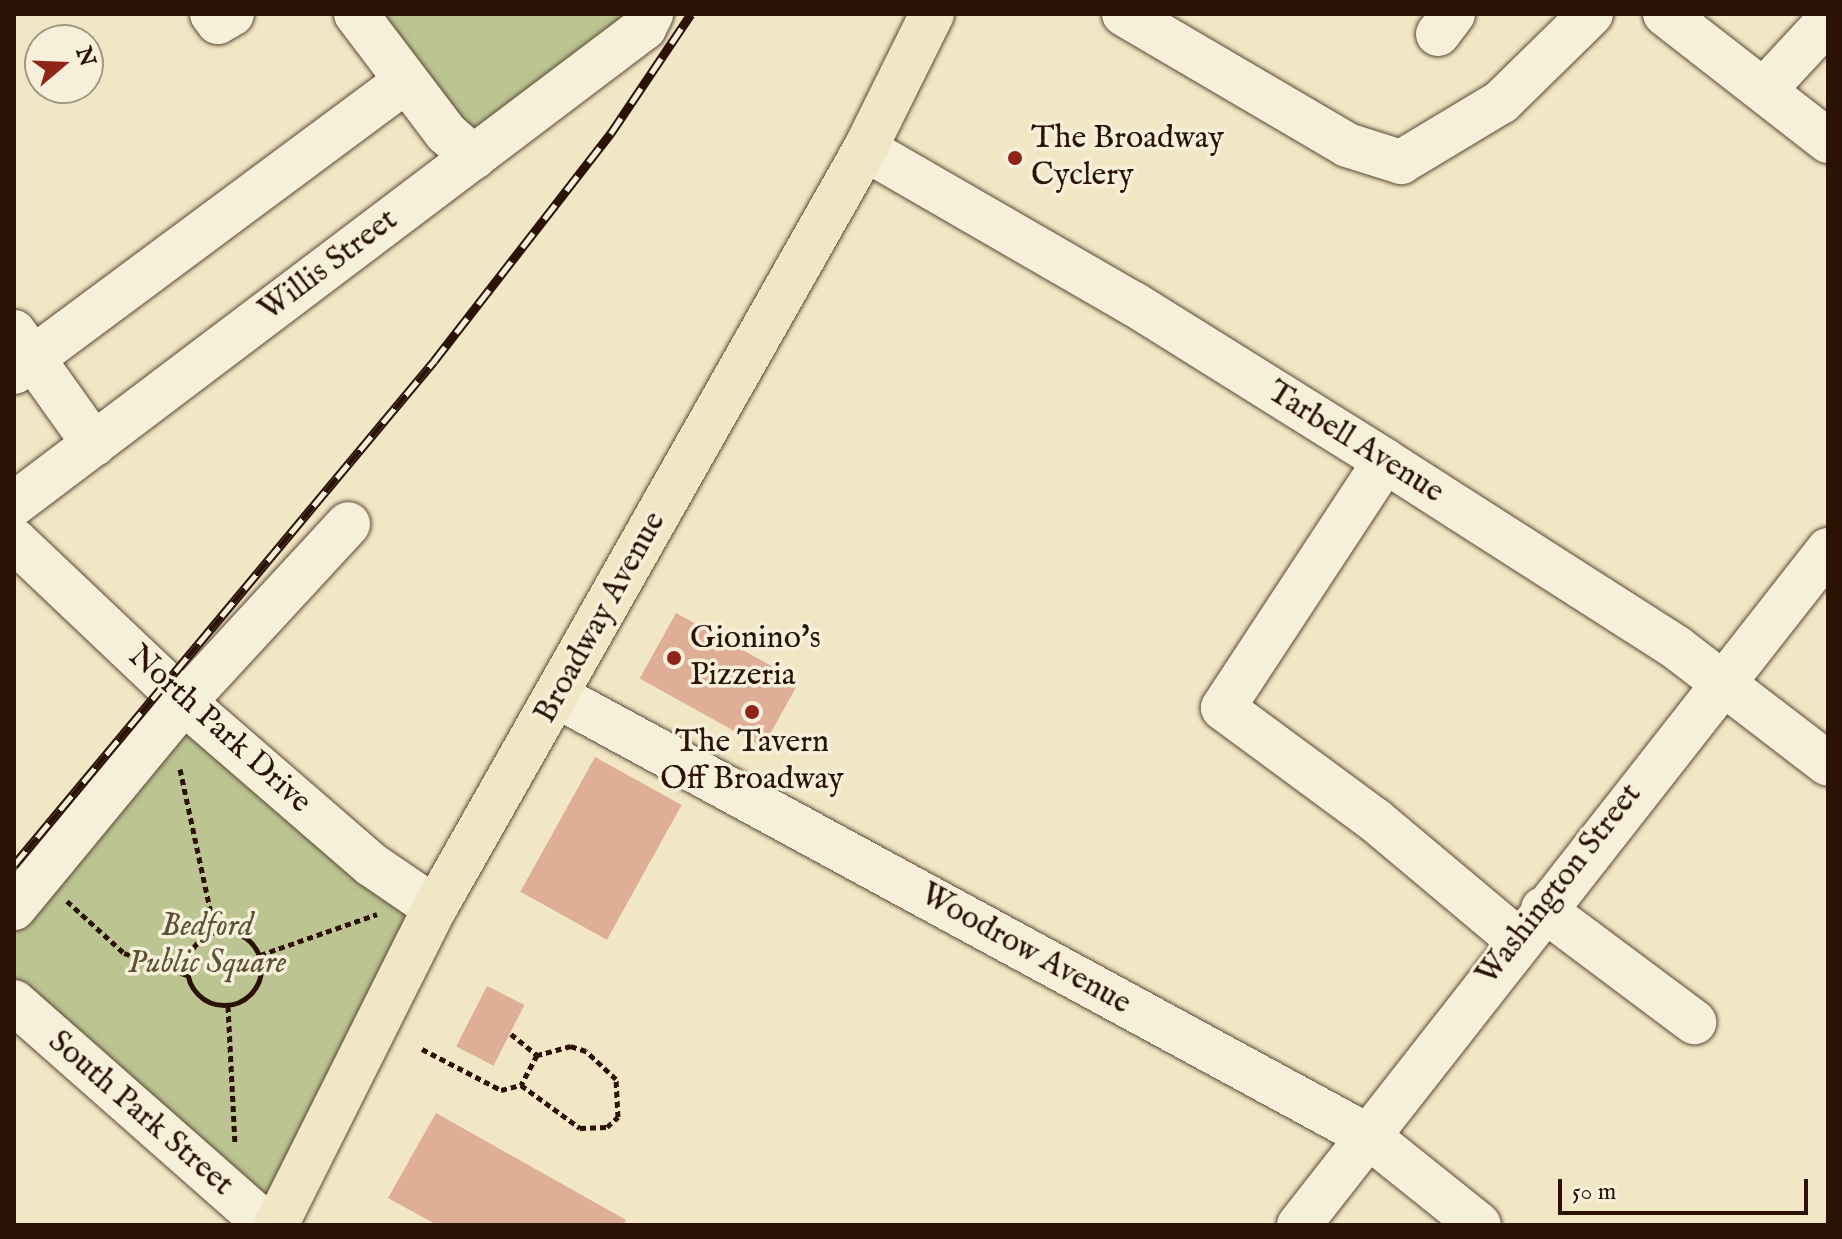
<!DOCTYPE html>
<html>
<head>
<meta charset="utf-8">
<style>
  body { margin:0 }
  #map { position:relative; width:1842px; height:1239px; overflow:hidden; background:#f1e7c4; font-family:"IM FELL English",serif }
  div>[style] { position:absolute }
  .green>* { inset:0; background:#bcc592 }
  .building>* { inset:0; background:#dfae96; transform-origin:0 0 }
  .path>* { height:5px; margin-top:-2.5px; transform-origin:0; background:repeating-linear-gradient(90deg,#2b1205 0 6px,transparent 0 10px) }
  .path>.ring { margin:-2.5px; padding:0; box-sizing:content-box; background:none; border:5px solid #2b1205; border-radius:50% }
  .roads { filter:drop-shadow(0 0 2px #5c4735) drop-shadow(0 0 2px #5c4735) }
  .minor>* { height:44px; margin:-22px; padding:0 22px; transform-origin:22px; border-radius:22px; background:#f6efd9 }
  .major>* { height:44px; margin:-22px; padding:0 22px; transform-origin:22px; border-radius:22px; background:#f1e7c4 }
  .rail>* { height:9px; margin-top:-4.5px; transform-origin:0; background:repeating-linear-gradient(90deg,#f6efd9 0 18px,#2b1205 0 36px); box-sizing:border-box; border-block:2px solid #2b1205 }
  .dots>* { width:22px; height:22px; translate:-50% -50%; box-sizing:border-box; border:4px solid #f6efd9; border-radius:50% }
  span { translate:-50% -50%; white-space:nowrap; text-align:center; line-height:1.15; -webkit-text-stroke:7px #f6efd9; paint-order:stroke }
  .poi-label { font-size:32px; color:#2b1205 }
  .left { translate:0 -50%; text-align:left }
  .street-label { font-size:32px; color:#2b1205 }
  .park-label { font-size:32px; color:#5e5136; font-style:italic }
  .frame { position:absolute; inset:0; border:16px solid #2b1205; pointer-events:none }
  .north { position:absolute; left:24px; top:24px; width:80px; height:80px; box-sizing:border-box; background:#f6efd9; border:2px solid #a59784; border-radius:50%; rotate:71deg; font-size:22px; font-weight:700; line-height:32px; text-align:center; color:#2b1205 }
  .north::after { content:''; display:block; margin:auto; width:28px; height:36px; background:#8f2418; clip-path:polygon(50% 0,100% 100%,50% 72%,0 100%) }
  .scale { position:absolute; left:1558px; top:1179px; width:250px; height:36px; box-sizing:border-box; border:4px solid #2b1205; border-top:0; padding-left:10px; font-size:24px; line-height:28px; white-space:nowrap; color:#2b1205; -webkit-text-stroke:6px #f6efd9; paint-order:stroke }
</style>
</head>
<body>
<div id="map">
  <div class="green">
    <i style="clip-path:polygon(370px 14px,651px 14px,474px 157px)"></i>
    <i style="clip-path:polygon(184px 702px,435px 908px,276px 1225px,14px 1001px,14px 908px)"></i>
  </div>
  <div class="building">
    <i style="left:676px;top:613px;width:141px;height:75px;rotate:29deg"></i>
    <i style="left:595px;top:757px;width:99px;height:154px;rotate:29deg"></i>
    <i style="left:487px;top:986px;width:42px;height:68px;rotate:27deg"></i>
    <i style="clip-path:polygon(436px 1113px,626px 1220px,623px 1225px,437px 1225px,388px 1198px)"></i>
  </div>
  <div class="path">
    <i style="left:180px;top:769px;width:167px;rotate:77.9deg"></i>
    <i style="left:67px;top:901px;width:77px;rotate:42.4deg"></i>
    <i style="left:124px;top:953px;width:67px;rotate:19.2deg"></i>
    <i class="ring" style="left:187px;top:931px;width:69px;height:69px"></i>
    <i style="left:260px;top:955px;width:124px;rotate:-19.3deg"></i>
    <i style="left:228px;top:1006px;width:138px;rotate:87.1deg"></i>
    <i style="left:511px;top:1034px;width:33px;rotate:39deg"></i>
    <i style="left:422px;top:1049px;width:89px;rotate:27.4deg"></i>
    <i style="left:501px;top:1090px;width:21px;rotate:-14deg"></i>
    <i style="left:521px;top:1085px;width:73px;rotate:36.1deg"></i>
    <i style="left:580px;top:1128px;width:27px;rotate:-2deg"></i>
    <i style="left:607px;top:1127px;width:15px;rotate:-42deg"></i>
    <i style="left:618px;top:1117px;width:38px;rotate:-93deg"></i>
    <i style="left:616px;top:1079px;width:41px;rotate:-137deg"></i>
    <i style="left:586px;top:1051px;width:16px;rotate:-162deg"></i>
    <i style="left:571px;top:1046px;width:35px;rotate:165deg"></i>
    <i style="left:537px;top:1055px;width:34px;rotate:118deg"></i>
  </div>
  <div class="roads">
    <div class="minor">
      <i style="left:212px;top:14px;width:10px;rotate:53deg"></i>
      <i style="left:218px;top:22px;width:16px;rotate:-30deg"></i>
      <i style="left:356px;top:14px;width:149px;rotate:52.9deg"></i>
      <i style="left:446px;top:133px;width:37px;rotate:41deg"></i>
      <i style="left:1124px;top:14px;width:259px;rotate:30.4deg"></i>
      <i style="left:1347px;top:145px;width:57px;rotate:17.5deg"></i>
      <i style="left:1401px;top:162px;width:117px;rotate:-31deg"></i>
      <i style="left:1501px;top:102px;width:126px;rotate:-44.4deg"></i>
      <i style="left:1665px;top:14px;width:207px;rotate:37.9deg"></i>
      <i style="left:1438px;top:34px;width:25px;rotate:-53deg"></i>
      <i style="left:1765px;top:89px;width:93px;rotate:-47.2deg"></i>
      <i style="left:865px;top:149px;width:310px;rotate:30deg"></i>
      <i style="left:1134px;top:304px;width:296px;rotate:32deg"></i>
      <i style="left:1385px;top:461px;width:347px;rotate:32.6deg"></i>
      <i style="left:1677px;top:648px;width:190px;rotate:37.5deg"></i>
      <i style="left:14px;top:332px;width:138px;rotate:54.5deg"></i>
      <i style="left:14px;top:372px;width:488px;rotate:-36.6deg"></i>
      <i style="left:1385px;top:461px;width:295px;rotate:123.3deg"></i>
      <i style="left:1223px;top:708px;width:189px;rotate:36.4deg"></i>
      <i style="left:1375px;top:820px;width:187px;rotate:40deg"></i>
      <i style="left:14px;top:504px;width:790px;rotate:-37.07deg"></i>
      <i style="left:644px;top:28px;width:16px;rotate:-63deg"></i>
      <i style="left:14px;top:540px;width:248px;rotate:43.5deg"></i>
      <i style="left:194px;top:711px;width:235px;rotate:40.9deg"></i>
      <i style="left:372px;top:865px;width:76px;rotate:34.3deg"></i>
      <i style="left:557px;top:696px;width:923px;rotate:28.48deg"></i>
      <i style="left:1368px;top:1136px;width:142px;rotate:38.7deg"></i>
      <i style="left:14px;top:908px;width:267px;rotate:-50.5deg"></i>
      <i style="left:184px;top:702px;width:242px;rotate:-47.3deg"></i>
      <i style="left:1543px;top:909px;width:189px;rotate:36.8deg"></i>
      <i style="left:14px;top:1002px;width:337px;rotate:41.4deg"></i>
      <i style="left:1299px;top:1225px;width:858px;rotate:-51.91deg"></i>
    </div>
    <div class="major">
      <i style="left:276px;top:1225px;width:355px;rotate:-63.4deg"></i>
      <i style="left:435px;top:908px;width:872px;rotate:-60.47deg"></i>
      <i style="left:865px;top:149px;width:151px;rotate:-63.6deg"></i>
    </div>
  </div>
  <div class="rail">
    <i style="left:14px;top:865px;width:656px;rotate:-50.19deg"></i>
    <i style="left:434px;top:361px;width:289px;rotate:-52.2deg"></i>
    <i style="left:611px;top:133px;width:143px;rotate:-56.1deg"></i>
  </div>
  <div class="dots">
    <i style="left:1015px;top:158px;background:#8f2418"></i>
    <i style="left:674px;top:658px;background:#8f2418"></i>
    <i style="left:752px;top:712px;background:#8f2418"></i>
  </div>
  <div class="poi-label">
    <span class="left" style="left:1031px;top:158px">The Broadway<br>Cyclery</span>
    <span class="left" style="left:690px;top:658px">Gionino's<br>Pizzeria</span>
    <span style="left:752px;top:762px">The Tavern<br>Off Broadway</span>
  </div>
  <div class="street-label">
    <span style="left:329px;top:266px;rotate:-37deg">Willis Street</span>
    <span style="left:1355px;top:443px;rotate:32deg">Tarbell Avenue</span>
    <span style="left:601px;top:618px;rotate:-61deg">Broadway Avenue</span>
    <span style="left:219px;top:730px;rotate:42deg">North Park Drive</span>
    <span style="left:1560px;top:885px;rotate:-52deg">Washington Street</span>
    <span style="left:1025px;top:950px;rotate:29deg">Woodrow Avenue</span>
    <span style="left:140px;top:1114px;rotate:41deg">South Park Street</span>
  </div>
  <div class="park-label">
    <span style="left:207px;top:946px">Bedford<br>Public Square</span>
  </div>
  <div class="frame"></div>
  <div class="north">N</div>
  <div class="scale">50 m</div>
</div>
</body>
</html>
